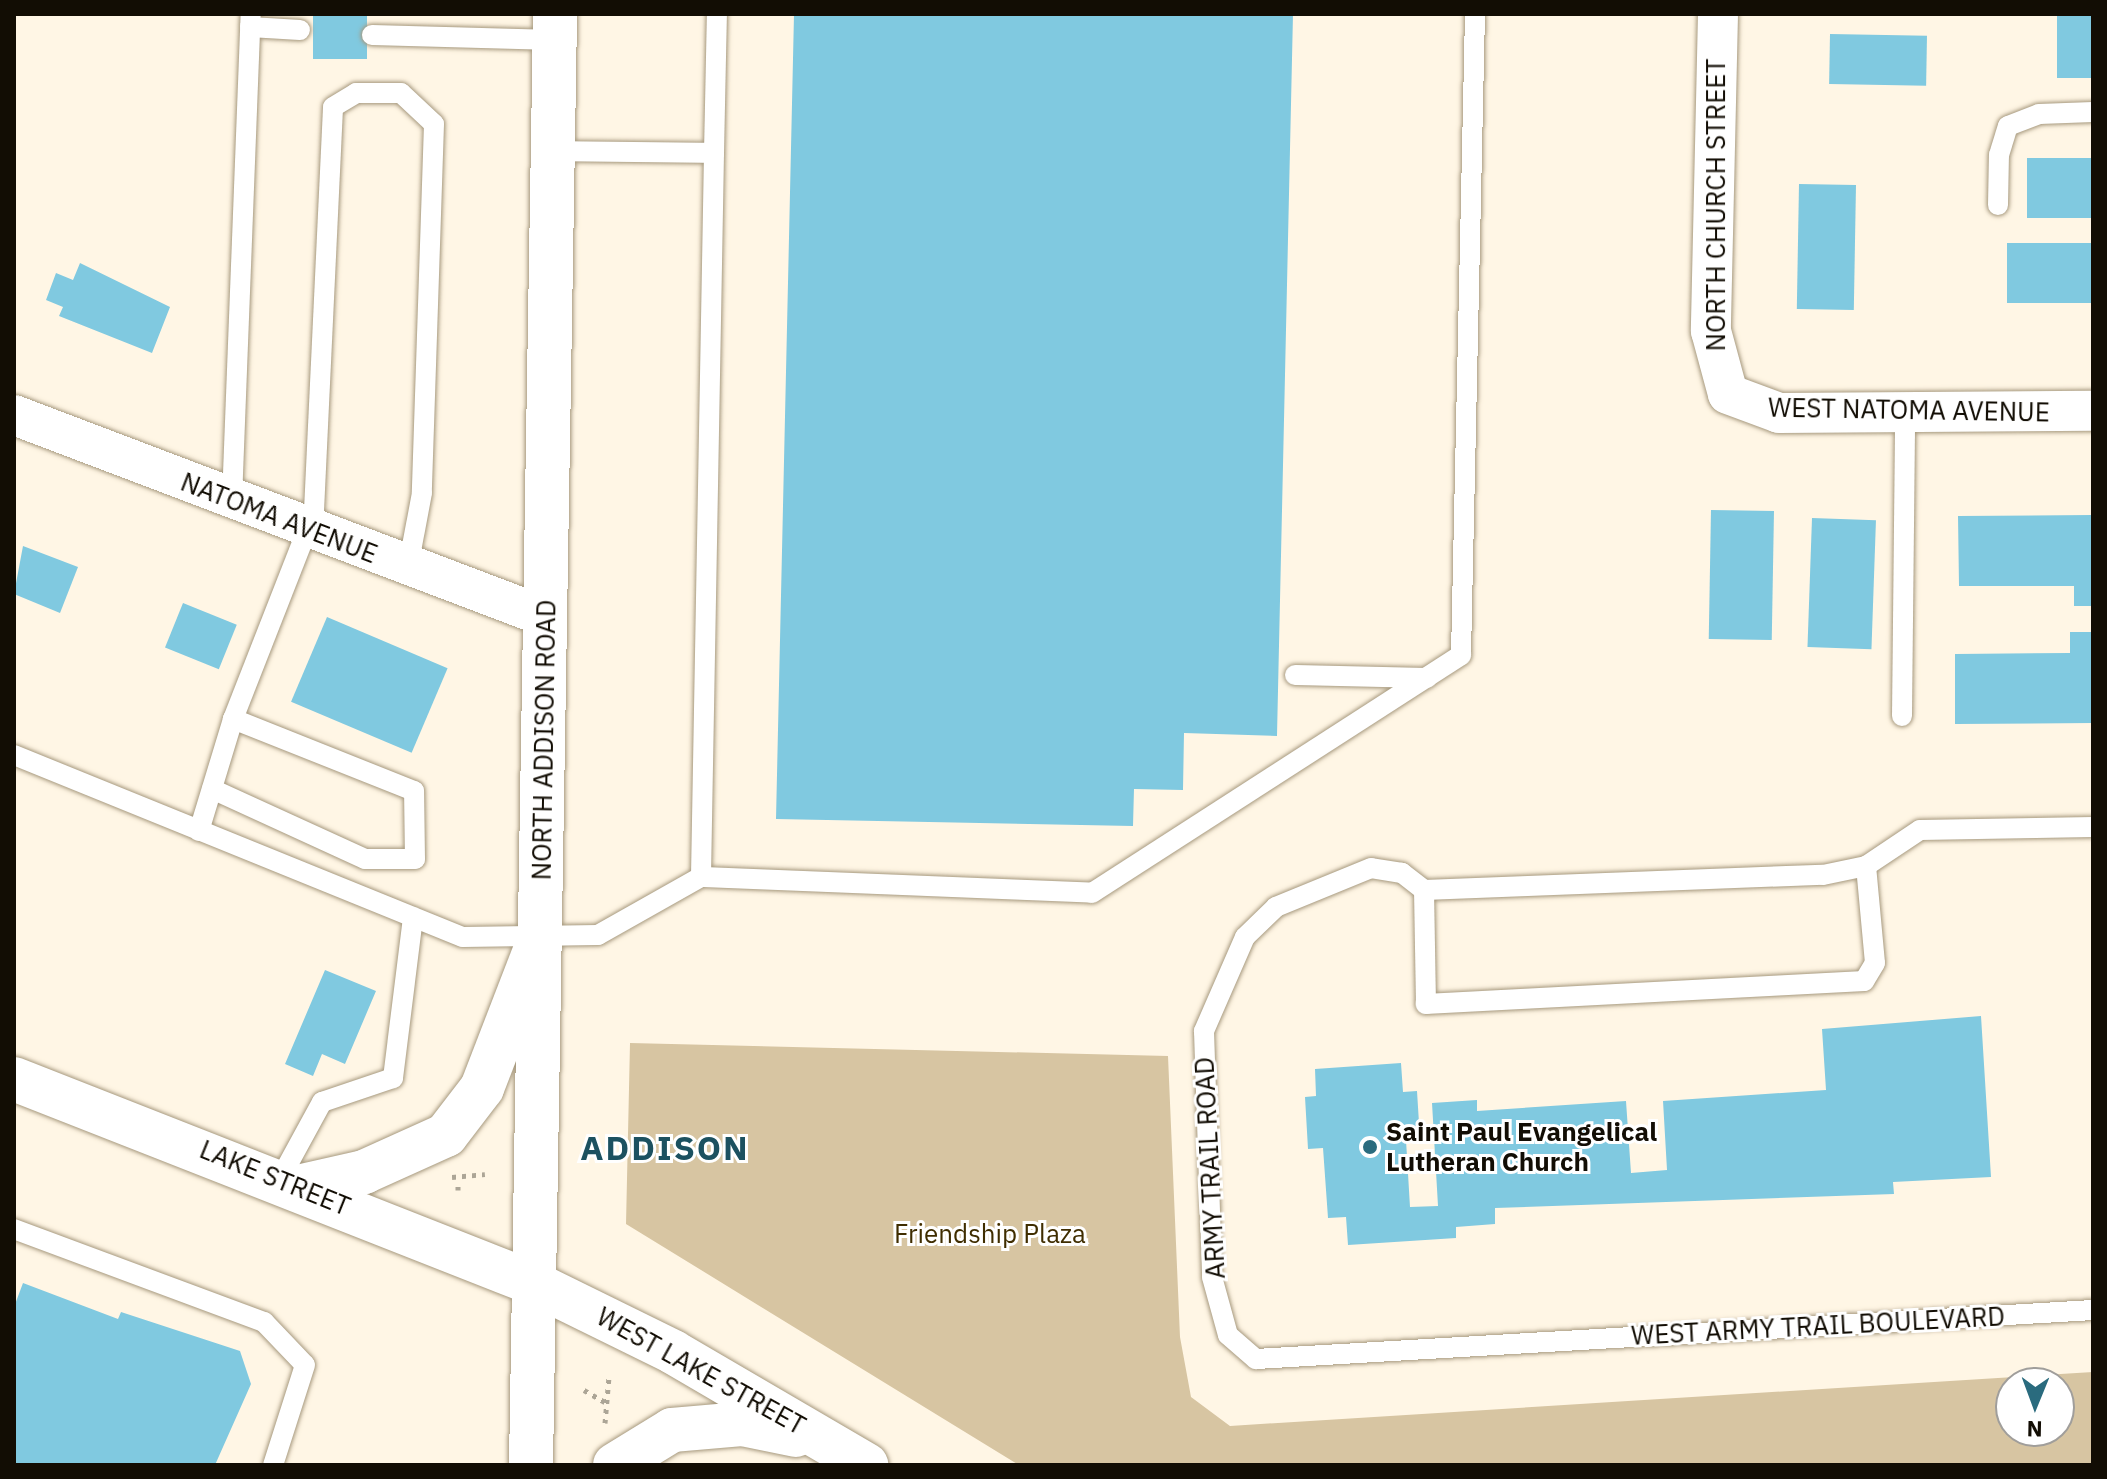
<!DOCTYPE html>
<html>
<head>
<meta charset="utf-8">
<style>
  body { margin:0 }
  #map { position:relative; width:2107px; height:1479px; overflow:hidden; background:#fff6e5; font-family:"IBM Plex Sans",sans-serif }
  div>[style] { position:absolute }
  .green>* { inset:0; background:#d7c5a2 }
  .building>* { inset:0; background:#80c9e0; transform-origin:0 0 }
  .path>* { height:5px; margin-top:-2.5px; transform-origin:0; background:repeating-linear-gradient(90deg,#aca596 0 4px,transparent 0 10px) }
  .roads { filter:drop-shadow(0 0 2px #a7997e) drop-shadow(0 0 2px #a7997e) }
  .service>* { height:20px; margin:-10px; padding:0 10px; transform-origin:10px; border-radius:10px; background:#fff }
  .minor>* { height:40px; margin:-20px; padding:0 20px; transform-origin:20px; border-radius:20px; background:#fff }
  .tertiary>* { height:44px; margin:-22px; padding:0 22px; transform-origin:22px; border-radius:22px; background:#fff }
  .primary>* { height:44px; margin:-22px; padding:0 22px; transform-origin:22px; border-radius:22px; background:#fff }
  .dots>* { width:22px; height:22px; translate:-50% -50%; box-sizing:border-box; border:4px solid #fff; border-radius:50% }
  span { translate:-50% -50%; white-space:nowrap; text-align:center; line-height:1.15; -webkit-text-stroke:6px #fff; paint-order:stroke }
  .street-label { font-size:26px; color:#120d04 }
  .poi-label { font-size:26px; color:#120d04; font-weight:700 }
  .left { translate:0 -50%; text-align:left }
  .park-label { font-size:26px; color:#3f2d00 }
  .district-label { font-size:34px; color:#1c5160; font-weight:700; letter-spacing:2px }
  .frame { position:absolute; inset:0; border:16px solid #120d04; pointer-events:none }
  .north { position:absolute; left:1995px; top:1367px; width:80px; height:80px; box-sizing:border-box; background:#fff; border:2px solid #a09e9b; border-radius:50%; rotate:181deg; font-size:22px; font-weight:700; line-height:32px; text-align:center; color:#120d04 }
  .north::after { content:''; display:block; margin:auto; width:28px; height:36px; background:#2a6b7e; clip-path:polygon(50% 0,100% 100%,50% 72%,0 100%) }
</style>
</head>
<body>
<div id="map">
  <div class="green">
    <i style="clip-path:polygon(evenodd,630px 1043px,1168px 1056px,1180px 1337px,1191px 1397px,1230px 1426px,2093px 1372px,2093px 1465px,1019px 1465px,626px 1224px,630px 1043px,2011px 1383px,2059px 1383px,2059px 1431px,2011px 1431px,2011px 1383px)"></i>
  </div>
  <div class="building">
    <i style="left:313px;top:14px;width:54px;height:45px"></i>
    <i style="clip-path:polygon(794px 14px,1293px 14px,1277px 736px,1184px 733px,1183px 790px,1134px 789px,1133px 826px,776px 819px)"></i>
    <i style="left:2057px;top:14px;width:36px;height:64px"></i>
    <i style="left:1830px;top:34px;width:97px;height:50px;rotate:1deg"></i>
    <i style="left:2027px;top:158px;width:66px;height:60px"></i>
    <i style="left:1799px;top:184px;width:57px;height:125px;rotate:1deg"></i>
    <i style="left:2093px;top:243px;width:60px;height:86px;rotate:90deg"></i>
    <i style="clip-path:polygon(80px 263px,170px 307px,152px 353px,59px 316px,63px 307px,46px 300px,56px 273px,73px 280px)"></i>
    <i style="left:1711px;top:510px;width:63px;height:129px;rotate:1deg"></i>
    <i style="clip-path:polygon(2093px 515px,2093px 606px,2074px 606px,2074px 586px,1959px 586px,1958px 516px)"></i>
    <i style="left:1812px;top:518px;width:64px;height:129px;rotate:2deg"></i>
    <i style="clip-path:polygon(23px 546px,78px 567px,60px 613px,14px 594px)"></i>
    <i style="left:183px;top:603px;width:58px;height:48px;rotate:22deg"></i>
    <i style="left:327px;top:617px;width:131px;height:92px;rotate:23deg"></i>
    <i style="clip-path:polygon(2070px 632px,2093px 632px,2093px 723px,1955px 724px,1955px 654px,2070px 653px)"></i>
    <i style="clip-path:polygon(325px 970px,376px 991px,345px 1064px,322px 1054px,313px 1076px,285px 1064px)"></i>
    <i style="clip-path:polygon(1981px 1016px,1991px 1177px,1893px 1182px,1894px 1194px,1495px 1208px,1495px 1224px,1456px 1227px,1456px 1238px,1348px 1245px,1346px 1217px,1328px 1218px,1323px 1148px,1308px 1149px,1305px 1097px,1316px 1096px,1315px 1069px,1401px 1063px,1403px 1092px,1417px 1091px,1420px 1139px,1406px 1140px,1410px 1207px,1438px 1206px,1432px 1103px,1477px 1100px,1477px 1111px,1626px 1101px,1631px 1173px,1667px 1170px,1663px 1101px,1826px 1090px,1822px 1029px)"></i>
    <i style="clip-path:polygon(23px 1283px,118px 1319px,121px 1312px,240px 1351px,251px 1384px,215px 1465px,14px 1465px,14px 1307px)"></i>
  </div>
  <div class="path">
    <i style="left:452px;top:1177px;width:33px;rotate:-5deg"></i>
    <i style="left:458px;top:1190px;width:9px;rotate:-90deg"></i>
    <i style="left:584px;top:1390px;width:24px;rotate:30deg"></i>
    <i style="left:605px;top:1423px;width:47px;rotate:-85.1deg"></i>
  </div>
  <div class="roads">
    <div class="service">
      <i style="left:250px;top:27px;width:50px;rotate:3.4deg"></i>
      <i style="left:372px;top:35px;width:183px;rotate:1.6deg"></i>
      <i style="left:554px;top:151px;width:160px;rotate:0.7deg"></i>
      <i style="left:714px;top:153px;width:724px;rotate:91.03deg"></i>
      <i style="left:714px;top:153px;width:139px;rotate:-88.8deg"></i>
      <i style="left:1998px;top:205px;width:50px;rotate:-88.9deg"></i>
      <i style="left:1999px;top:155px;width:30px;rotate:-73deg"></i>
      <i style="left:2008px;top:126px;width:33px;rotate:-21deg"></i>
      <i style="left:2039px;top:114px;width:54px;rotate:-2.1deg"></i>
      <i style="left:232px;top:500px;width:486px;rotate:-87.8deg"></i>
      <i style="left:313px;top:532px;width:425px;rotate:-87.3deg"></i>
      <i style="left:333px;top:107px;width:27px;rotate:-31deg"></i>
      <i style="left:356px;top:93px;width:45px"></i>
      <i style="left:401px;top:93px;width:45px;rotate:43.2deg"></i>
      <i style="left:434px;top:124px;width:369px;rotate:91.9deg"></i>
      <i style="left:422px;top:493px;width:75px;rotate:100.7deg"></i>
      <i style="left:1295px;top:675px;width:132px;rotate:1.3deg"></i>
      <i style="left:1902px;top:716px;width:303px;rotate:-89.4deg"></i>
      <i style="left:14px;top:755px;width:484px;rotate:22.1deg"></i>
      <i style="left:463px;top:937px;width:135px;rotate:-0.8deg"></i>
      <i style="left:598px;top:935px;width:118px;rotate:-29.4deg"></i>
      <i style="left:701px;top:877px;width:391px;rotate:2.3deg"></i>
      <i style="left:1092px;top:893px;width:439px;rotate:-32.8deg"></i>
      <i style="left:1461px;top:655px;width:641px;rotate:-88.75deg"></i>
      <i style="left:212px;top:789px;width:168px;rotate:24.6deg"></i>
      <i style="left:365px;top:859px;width:50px"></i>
      <i style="left:415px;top:859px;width:68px;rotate:-90.8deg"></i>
      <i style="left:414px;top:791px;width:195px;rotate:-158.3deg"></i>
      <i style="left:199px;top:831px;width:117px;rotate:-73.1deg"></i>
      <i style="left:233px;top:719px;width:203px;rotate:-68.6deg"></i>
      <i style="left:1866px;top:866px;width:97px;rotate:84.7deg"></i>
      <i style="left:1875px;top:963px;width:21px;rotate:121deg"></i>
      <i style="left:1864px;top:981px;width:439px;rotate:177deg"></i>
      <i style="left:1426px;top:1004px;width:114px;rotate:-91deg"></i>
      <i style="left:1424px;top:890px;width:399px;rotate:-2.2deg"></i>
      <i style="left:1823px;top:875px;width:44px;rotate:-11.8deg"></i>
      <i style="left:1866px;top:866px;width:65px;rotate:-33.7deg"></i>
      <i style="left:1920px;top:830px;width:173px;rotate:-1deg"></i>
      <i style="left:1424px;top:890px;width:28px;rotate:-142deg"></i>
      <i style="left:1402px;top:873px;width:31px;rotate:-171deg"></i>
      <i style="left:1371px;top:868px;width:103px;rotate:157.7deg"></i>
      <i style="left:1276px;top:907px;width:43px;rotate:135.9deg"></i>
      <i style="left:1245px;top:937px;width:103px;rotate:113.6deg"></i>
      <i style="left:1204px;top:1031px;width:246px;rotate:88.1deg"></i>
      <i style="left:1212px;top:1277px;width:60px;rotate:74.6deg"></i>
      <i style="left:1228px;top:1335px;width:37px;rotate:41deg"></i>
      <i style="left:1256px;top:1359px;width:838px;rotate:-3.35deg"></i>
      <i style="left:280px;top:1179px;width:88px;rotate:-61.4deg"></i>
      <i style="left:322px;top:1102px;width:75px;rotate:-18.7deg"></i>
      <i style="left:393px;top:1078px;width:162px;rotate:-82.9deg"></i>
      <i style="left:14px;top:1229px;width:267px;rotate:20.4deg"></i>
      <i style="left:264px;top:1322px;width:59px;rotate:46.4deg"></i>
      <i style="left:305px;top:1365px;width:105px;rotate:107.7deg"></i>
    </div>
    <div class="minor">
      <i style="left:1718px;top:14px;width:317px;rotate:91.3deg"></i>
      <i style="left:1711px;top:331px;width:65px;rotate:74.9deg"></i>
      <i style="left:1728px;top:394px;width:54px;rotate:20.4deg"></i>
      <i style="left:1779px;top:413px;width:314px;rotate:-0.4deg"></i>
      <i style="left:14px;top:415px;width:569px;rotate:20.79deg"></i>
    </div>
    <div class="tertiary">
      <i style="left:531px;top:1465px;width:1451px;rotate:-89.05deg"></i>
    </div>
    <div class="primary">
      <i style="left:14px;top:1079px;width:558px;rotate:21.46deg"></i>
      <i style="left:533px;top:1283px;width:156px;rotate:26.2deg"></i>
      <i style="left:673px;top:1352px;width:224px;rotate:30.3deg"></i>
      <i style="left:298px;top:1187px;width:68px;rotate:-12.8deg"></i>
      <i style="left:364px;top:1172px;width:90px;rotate:-24.3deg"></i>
      <i style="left:446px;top:1135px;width:59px;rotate:-52.5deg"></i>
      <i style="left:482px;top:1088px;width:164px;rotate:-68.9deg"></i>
      <i style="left:615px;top:1465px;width:67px;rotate:-31.6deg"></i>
      <i style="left:672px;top:1430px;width:70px;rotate:-4.9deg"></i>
      <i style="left:742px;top:1424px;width:55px;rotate:11.5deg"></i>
    </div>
  </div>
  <div class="dots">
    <i style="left:1370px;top:1147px;background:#2a6b7e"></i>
  </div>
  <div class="street-label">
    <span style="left:1716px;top:205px;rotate:-90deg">NORTH CHURCH STREET</span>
    <span style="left:1909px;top:410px;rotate:1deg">WEST NATOMA AVENUE</span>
    <span style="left:279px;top:518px;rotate:21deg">NATOMA AVENUE</span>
    <span style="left:544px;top:740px;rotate:-89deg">NORTH ADDISON ROAD</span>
    <span style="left:1210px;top:1168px;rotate:-93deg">ARMY TRAIL ROAD</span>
    <span style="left:275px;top:1178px;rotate:22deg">LAKE STREET</span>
    <span style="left:1818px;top:1326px;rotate:-3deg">WEST ARMY TRAIL BOULEVARD</span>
    <span style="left:701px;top:1371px;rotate:29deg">WEST LAKE STREET</span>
  </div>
  <div class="poi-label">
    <span class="left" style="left:1386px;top:1147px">Saint Paul Evangelical<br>Lutheran Church</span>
  </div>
  <div class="park-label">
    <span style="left:990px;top:1234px">Friendship Plaza</span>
  </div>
  <div class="district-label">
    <span style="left:665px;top:1148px">ADDISON</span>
  </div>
  <div class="frame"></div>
  <div class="north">N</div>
</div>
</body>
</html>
